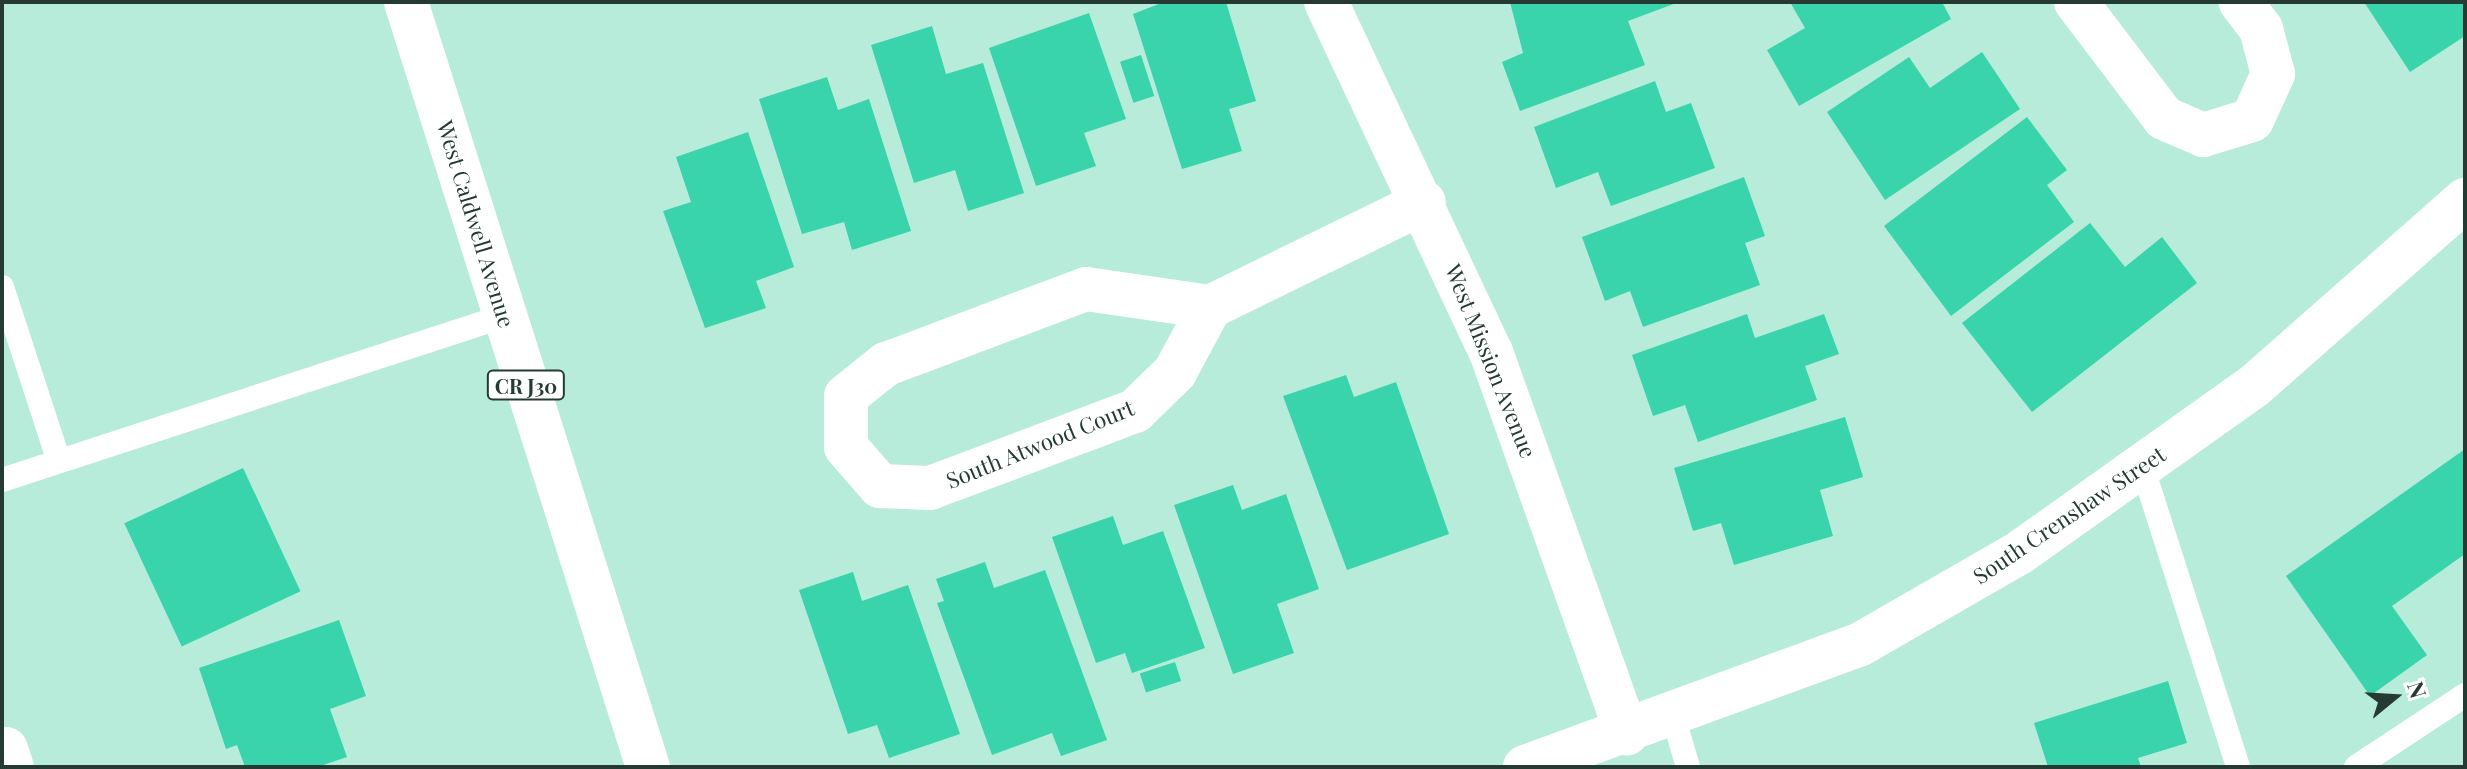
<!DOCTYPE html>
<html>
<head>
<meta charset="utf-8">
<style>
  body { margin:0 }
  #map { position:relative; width:2467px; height:769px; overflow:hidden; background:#b6ecd9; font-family:"Playfair Display",serif }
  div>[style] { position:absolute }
  .building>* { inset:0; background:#39d3ac; transform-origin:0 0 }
  .service>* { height:24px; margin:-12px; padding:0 12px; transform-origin:12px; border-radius:12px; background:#fff }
  .minor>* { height:44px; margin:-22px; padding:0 22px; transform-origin:22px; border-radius:22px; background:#fff }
  .primary>* { height:44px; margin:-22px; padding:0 22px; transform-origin:22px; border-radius:22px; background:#fff }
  span { translate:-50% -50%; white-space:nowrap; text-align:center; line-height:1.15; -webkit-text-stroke:8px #fff; paint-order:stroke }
  .shield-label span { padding:2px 6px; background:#fff; border:2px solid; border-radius:6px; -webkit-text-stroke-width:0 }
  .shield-label { font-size:20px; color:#243a32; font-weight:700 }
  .street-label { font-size:22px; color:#243a32 }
  .frame { position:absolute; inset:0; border:4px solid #243a32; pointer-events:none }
  .north { position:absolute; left:2355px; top:657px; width:80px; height:80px; -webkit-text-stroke:6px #fff; paint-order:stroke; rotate:72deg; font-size:22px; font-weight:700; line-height:32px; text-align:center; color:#243a32 }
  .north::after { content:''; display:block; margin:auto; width:28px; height:36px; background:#243a32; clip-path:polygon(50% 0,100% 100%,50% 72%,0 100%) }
</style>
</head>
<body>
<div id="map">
  <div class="building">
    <i style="clip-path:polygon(1164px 2px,1226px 2px,1256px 101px,1229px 109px,1242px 151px,1182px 169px,1133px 14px)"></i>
    <i style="clip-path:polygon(1510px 2px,1679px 2px,1628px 21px,1645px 65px,1520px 111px,1502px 62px,1523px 53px)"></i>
    <i style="clip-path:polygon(1790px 2px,1942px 2px,1951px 19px,1799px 106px,1767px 50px,1805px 28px)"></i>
    <i style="clip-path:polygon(2364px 2px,2465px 2px,2465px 36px,2410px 72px)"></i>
    <i style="clip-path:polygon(1089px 13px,1126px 119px,1084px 133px,1096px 166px,1036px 186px,989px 48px)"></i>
    <i style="clip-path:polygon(932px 26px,946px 74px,983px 63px,1024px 193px,968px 211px,955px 170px,914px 183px,871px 45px)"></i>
    <i style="clip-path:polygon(1982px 52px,2020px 109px,1885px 200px,1827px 112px,1909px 57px,1930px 88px)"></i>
    <i style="left:1141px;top:55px;width:43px;height:22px;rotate:72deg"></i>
    <i style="clip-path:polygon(827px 77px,838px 110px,869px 99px,911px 231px,852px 250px,844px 222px,802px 234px,759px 99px)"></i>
    <i style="clip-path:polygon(1655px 81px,1666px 112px,1691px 103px,1715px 168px,1611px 206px,1598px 172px,1556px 188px,1534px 127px)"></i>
    <i style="clip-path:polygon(2027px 117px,2067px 170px,2047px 185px,2074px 222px,1951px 316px,1884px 226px)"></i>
    <i style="clip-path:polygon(748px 132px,794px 267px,756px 281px,766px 308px,705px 328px,663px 211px,691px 202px,676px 157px)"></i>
    <i style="clip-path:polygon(1744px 177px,1765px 236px,1745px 243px,1760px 285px,1643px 327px,1630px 291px,1605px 301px,1582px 237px)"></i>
    <i style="clip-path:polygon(2090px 223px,2125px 267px,2162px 237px,2197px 283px,2032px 412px,1962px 323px)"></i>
    <i style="clip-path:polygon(1747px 314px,1755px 338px,1824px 314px,1839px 354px,1805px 366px,1817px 400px,1698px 442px,1685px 405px,1653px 416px,1632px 355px)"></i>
    <i style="clip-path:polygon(1346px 375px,1354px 397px,1396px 382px,1449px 534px,1347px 570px,1283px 396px)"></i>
    <i style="clip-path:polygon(1845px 417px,1863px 477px,1820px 490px,1833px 536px,1734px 565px,1721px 523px,1693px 531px,1674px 468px)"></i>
    <i style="clip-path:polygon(2465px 449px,2465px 554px,2392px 606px,2427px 655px,2370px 696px,2286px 576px)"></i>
    <i style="left:243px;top:468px;width:136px;height:131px;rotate:65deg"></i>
    <i style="clip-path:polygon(1233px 485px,1242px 510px,1286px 494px,1319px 589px,1277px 604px,1294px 653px,1233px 674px,1174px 505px)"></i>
    <i style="clip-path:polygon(1113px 516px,1123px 545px,1163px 531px,1205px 648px,1132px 673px,1125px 653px,1096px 663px,1052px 537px)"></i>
    <i style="clip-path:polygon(985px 562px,994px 588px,1045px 570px,1107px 740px,1061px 756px,1052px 733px,992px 755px,937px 603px,944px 601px,936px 579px)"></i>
    <i style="clip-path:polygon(853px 572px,862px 601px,908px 585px,960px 734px,889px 758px,877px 725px,848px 734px,799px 590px)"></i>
    <i style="clip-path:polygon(339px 620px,366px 696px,330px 709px,347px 757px,317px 767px,245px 767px,237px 745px,226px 749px,199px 668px)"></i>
    <i style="left:1175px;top:662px;width:20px;height:37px;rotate:72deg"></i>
    <i style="clip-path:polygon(2168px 681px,2187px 743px,2138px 758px,2141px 767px,2048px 767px,2034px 723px)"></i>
  </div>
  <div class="service">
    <i style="left:2px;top:287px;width:183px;rotate:71.9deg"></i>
    <i style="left:2143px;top:469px;width:313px;rotate:72.3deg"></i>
    <i style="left:2px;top:480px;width:528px;rotate:-18.09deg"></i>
    <i style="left:1673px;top:716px;width:53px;rotate:73.6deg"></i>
    <i style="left:2356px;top:767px;width:131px;rotate:-33.4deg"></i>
  </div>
  <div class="minor">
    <i style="left:1326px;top:2px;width:387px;rotate:64.8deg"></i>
    <i style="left:1491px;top:352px;width:405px;rotate:70.4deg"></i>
    <i style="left:2076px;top:2px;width:146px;rotate:52.8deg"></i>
    <i style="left:2164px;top:118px;width:43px;rotate:23.6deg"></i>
    <i style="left:2203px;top:135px;width:51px;rotate:-17deg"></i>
    <i style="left:2252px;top:120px;width:51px;rotate:-65.5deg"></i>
    <i style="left:2273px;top:74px;width:47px;rotate:-104.9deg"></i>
    <i style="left:2261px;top:29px;width:34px;rotate:-127deg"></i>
    <i style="left:1210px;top:307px;width:125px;rotate:-171.7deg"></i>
    <i style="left:1086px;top:289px;width:214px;rotate:159.4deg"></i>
    <i style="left:886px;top:364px;width:51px;rotate:141.3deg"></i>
    <i style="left:846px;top:396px;width:51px;rotate:90deg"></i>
    <i style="left:846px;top:447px;width:52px;rotate:48.9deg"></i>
    <i style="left:880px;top:486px;width:50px;rotate:2.3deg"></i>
    <i style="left:930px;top:488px;width:219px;rotate:-20.6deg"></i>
    <i style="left:1135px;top:411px;width:56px;rotate:-44.3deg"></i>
    <i style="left:1175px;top:372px;width:74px;rotate:-61.7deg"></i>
    <i style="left:1210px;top:307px;width:238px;rotate:-26.1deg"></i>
    <i style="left:6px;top:749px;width:19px;rotate:72deg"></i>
    <i style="left:1525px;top:767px;width:356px;rotate:-20.1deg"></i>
    <i style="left:1859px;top:645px;width:185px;rotate:-29.9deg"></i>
    <i style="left:2019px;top:553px;width:287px;rotate:-35.4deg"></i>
    <i style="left:2253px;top:387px;width:283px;rotate:-41.4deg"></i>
  </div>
  <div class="primary">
    <i style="left:406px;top:2px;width:802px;rotate:72.45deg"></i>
  </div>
  <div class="shield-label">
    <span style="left:526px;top:385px">CR J30</span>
  </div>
  <div class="street-label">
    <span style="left:476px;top:224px;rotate:73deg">West Caldwell Avenue</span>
    <span style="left:1491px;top:361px;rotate:68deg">West Mission Avenue</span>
    <span style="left:1040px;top:444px;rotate:-22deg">South Atwood Court</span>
    <span style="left:2069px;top:515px;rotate:-34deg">South Crenshaw Street</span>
  </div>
  <div class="frame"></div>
  <div class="north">N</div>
</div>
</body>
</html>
